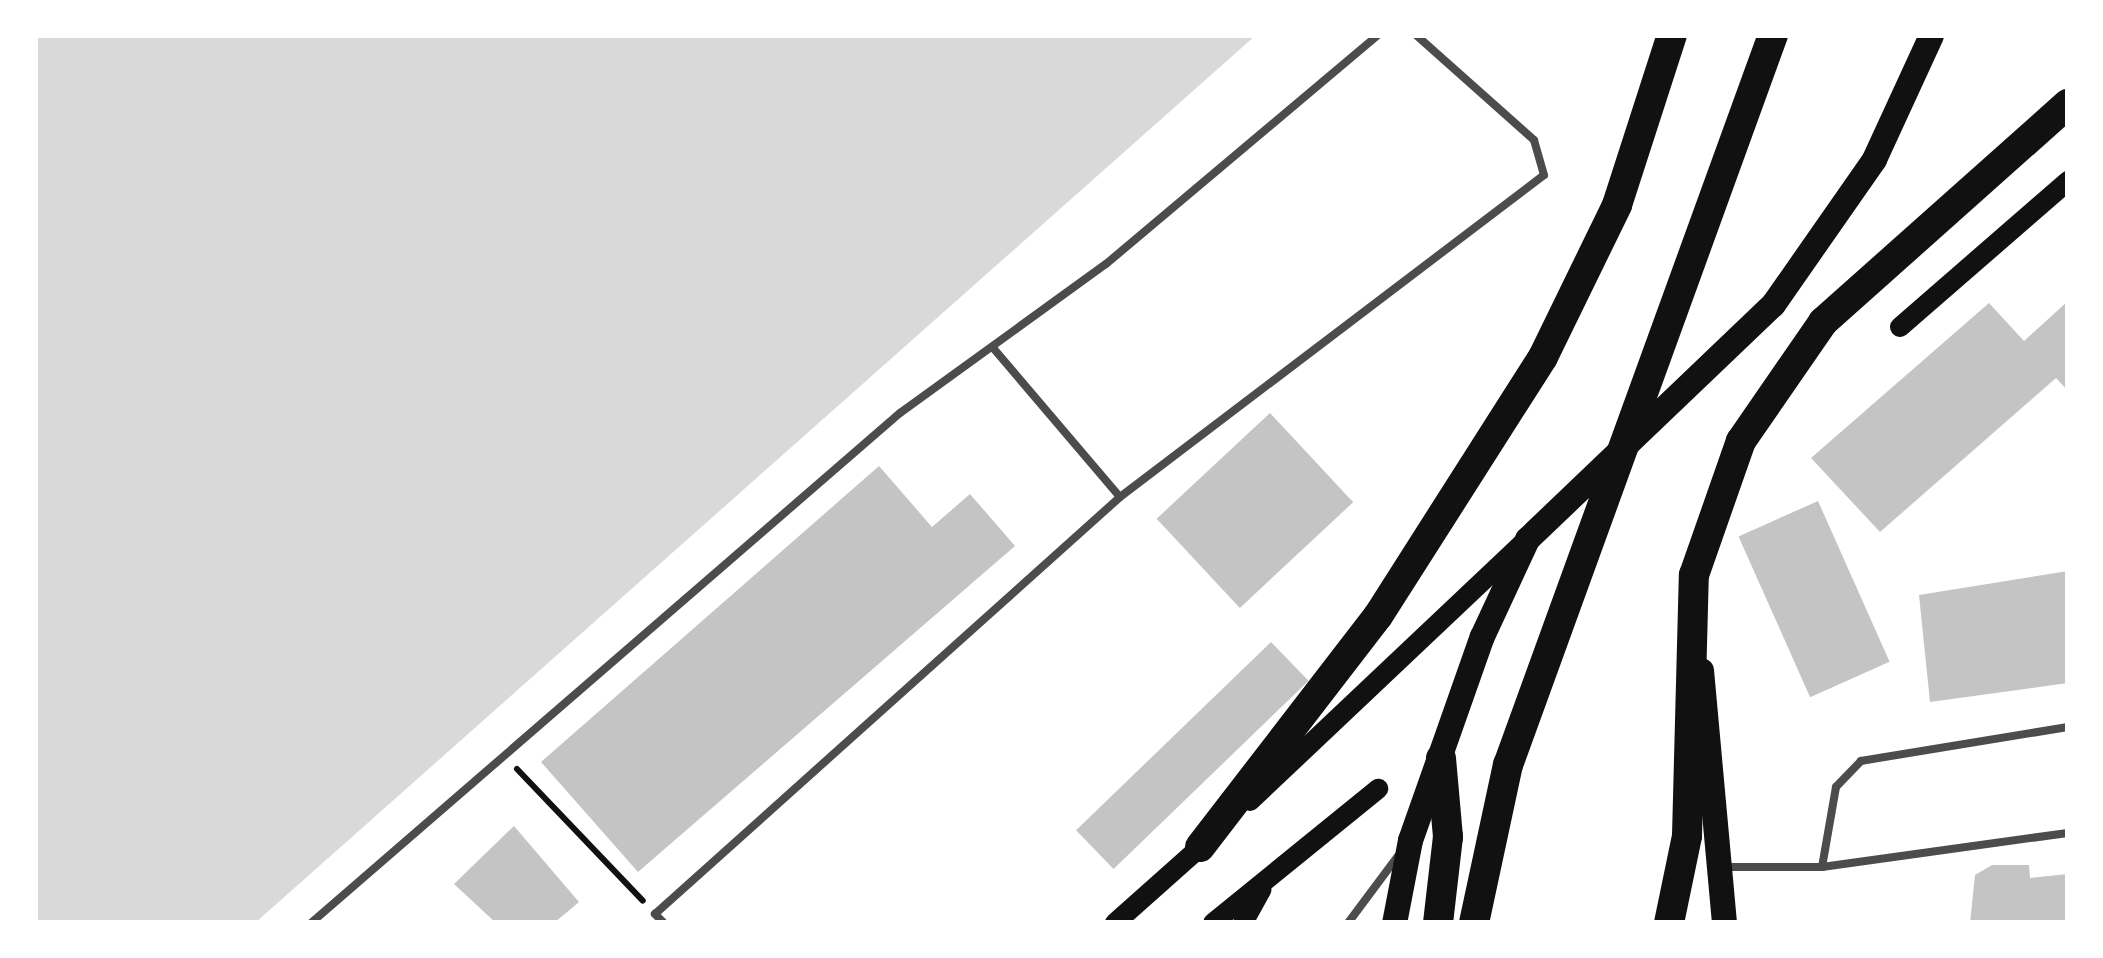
<!DOCTYPE html>
<html>
<head>
<meta charset="utf-8">
<style>
  body { margin:0 }
  #map { position:relative; width:2103px; height:958px; overflow:hidden; background:#fff; font-family:"Exo 2",sans-serif }
  div>[style] { position:absolute }
  .water>* { inset:0; background:#d9d9d9 }
  .building>* { inset:0; background:#c4c4c4; transform-origin:0 0 }
  .path>* { height:6px; margin:-3px; padding:0 3px; transform-origin:3px; border-radius:3px; background:#111 }
  .service>* { height:8px; margin:-4px; padding:0 4px; transform-origin:4px; border-radius:4px; background:#4c4c4c }
  .secondary>* { height:20px; margin:-10px; padding:0 10px; transform-origin:10px; border-radius:10px; background:#111 }
  .primary>* { height:25px; margin:-12.5px; padding:0 12.5px; transform-origin:12.5px; border-radius:12.5px; background:#111 }
  .motorway>* { height:30px; margin:-15px; padding:0 15px; transform-origin:15px; border-radius:15px; background:#111 }
  span { translate:-50% -50%; white-space:nowrap; text-align:center; line-height:1.15; -webkit-text-stroke:10px #fff; paint-order:stroke }
  .frame { position:absolute; inset:0; border:38px solid #fff; pointer-events:none }
</style>
</head>
<body>
<div id="map">
  <div class="water">
    <i style="clip-path:polygon(35px 35px,1256px 35px,255px 923px,35px 923px)"></i>
  </div>
  <div class="building">
    <i style="clip-path:polygon(2068px 301px,2068px 391px,2056px 378px,1880px 532px,1811px 458px,1989px 303px,2024px 341px)"></i>
    <i style="left:1270px;top:413px;width:122px;height:155px;rotate:47deg"></i>
    <i style="clip-path:polygon(879px 466px,932px 527px,970px 494px,1015px 546px,638px 872px,541px 762px)"></i>
    <i style="left:1818px;top:501px;width:176px;height:87px;rotate:66deg"></i>
    <i style="clip-path:polygon(2068px 571px,2068px 683px,1930px 702px,1919px 595px)"></i>
    <i style="left:1271px;top:642px;width:54px;height:271px;rotate:46deg"></i>
    <i style="clip-path:polygon(514px 826px,579px 902px,554px 923px,496px 923px,454px 884px)"></i>
    <i style="clip-path:polygon(1992px 865px,2029px 865px,2030px 878px,2068px 874px,2068px 923px,1970px 923px,1975px 875px)"></i>
  </div>
  <div class="path">
    <i style="left:517px;top:769px;width:182px;rotate:46.3deg"></i>
  </div>
  <div class="service">
    <i style="left:994px;top:349px;width:194px;rotate:49.6deg"></i>
    <i style="left:2068px;top:727px;width:210px;rotate:170.7deg"></i>
    <i style="left:1861px;top:761px;width:36px;rotate:134deg"></i>
    <i style="left:1836px;top:787px;width:81px;rotate:99.9deg"></i>
    <i style="left:1822px;top:867px;width:248px;rotate:-7.9deg"></i>
    <i style="left:1725px;top:867px;width:97px"></i>
    <i style="left:311px;top:923px;width:779px;rotate:-40.89deg"></i>
    <i style="left:900px;top:413px;width:254px;rotate:-35.9deg"></i>
    <i style="left:1106px;top:264px;width:356px;rotate:-40.1deg"></i>
    <i style="left:664px;top:923px;width:13px;rotate:-135deg"></i>
    <i style="left:655px;top:914px;width:625px;rotate:-41.88deg"></i>
    <i style="left:1120px;top:497px;width:532px;rotate:-37.21deg"></i>
    <i style="left:1544px;top:175px;width:36px;rotate:-106deg"></i>
    <i style="left:1534px;top:140px;width:158px;rotate:-138.3deg"></i>
    <i style="left:1348px;top:923px;width:84px;rotate:-53.3deg"></i>
  </div>
  <div class="secondary">
    <i style="left:1900px;top:327px;width:223px;rotate:-41deg"></i>
    <i style="left:1250px;top:801px;width:376px;rotate:-43.4deg"></i>
    <i style="left:1115px;top:923px;width:123px;rotate:-41.7deg"></i>
    <i style="left:1213px;top:923px;width:213px;rotate:-39.1deg"></i>
    <i style="left:1243px;top:923px;width:38px;rotate:-61deg"></i>
  </div>
  <div class="primary">
    <i style="left:1701px;top:670px;width:254px;rotate:84.8deg"></i>
    <i style="left:1394px;top:923px;width:85px;rotate:-79.1deg"></i>
    <i style="left:1410px;top:840px;width:216px;rotate:-70.6deg"></i>
    <i style="left:1482px;top:636px;width:107px;rotate:-65.1deg"></i>
    <i style="left:1527px;top:539px;width:340px;rotate:-43.7deg"></i>
    <i style="left:1773px;top:304px;width:177px;rotate:-55.1deg"></i>
    <i style="left:1874px;top:159px;width:136px;rotate:-65.3deg"></i>
  </div>
  <div class="motorway">
    <i style="left:1200px;top:847px;width:292px;rotate:-52.4deg"></i>
    <i style="left:1378px;top:616px;width:307px;rotate:-57.5deg"></i>
    <i style="left:1543px;top:357px;width:169px;rotate:-64deg"></i>
    <i style="left:1617px;top:205px;width:179px;rotate:-72.1deg"></i>
    <i style="left:1438px;top:923px;width:87px;rotate:-83.4deg"></i>
    <i style="left:1448px;top:837px;width:79px;rotate:-95.1deg"></i>
    <i style="left:1474px;top:923px;width:162px;rotate:-77.9deg"></i>
    <i style="left:1508px;top:765px;width:777px;rotate:-70.05deg"></i>
    <i style="left:1669px;top:923px;width:89px;rotate:-78.3deg"></i>
    <i style="left:1687px;top:836px;width:261px;rotate:-88.5deg"></i>
    <i style="left:1694px;top:575px;width:142px;rotate:-70.7deg"></i>
    <i style="left:1741px;top:441px;width:145px;rotate:-55.4deg"></i>
    <i style="left:1823px;top:322px;width:328px;rotate:-41.7deg"></i>
  </div>
  <div class="frame"></div>
</div>
</body>
</html>
